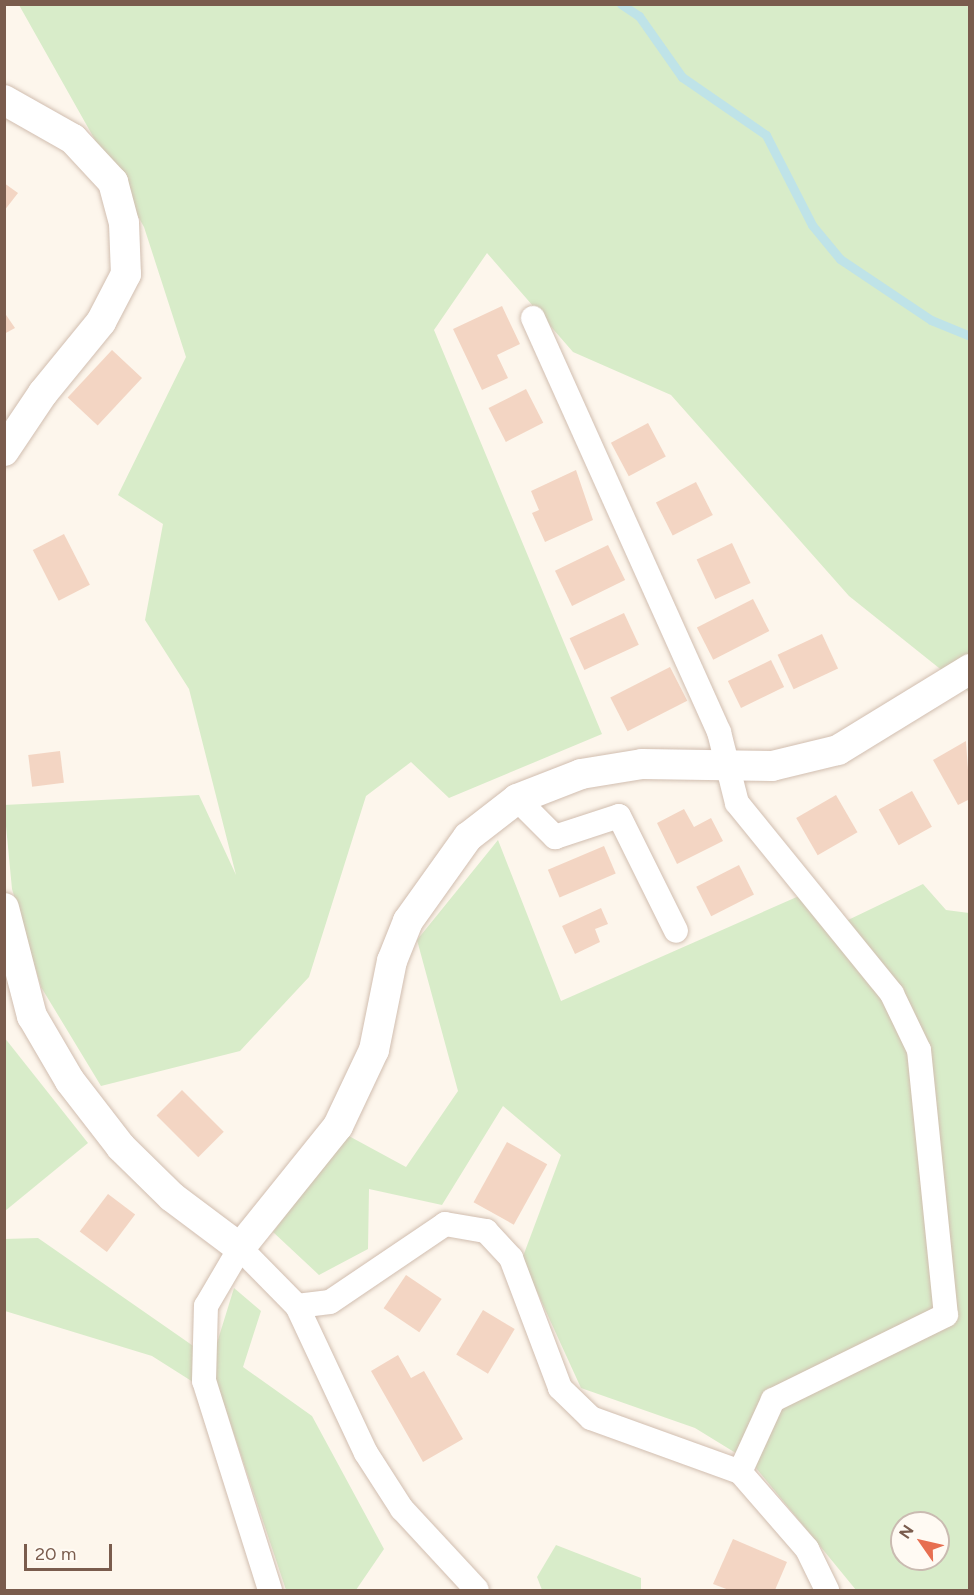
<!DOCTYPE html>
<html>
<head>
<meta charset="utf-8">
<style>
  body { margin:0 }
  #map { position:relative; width:974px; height:1595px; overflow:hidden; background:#fdf6ec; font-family:Figtree,sans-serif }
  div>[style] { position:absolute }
  .green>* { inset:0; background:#d8ecc9 }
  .stream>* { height:9px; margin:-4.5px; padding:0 4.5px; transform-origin:4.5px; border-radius:4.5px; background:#bfe3e8 }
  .building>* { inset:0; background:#f3d5c3; transform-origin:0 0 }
  .roads { filter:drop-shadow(0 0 2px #d1beb0) drop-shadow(0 0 2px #d1beb0) }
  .minor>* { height:24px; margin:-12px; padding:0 12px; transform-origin:12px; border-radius:12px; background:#fff }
  .tertiary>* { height:30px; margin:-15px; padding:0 15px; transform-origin:15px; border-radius:15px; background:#fff }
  span { translate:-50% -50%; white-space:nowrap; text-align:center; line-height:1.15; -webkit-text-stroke:4.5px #fffaf3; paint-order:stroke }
  .frame { position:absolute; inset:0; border:6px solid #7a5c4d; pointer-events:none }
  .north { position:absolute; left:890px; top:1511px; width:60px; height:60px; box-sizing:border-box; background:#fffaf3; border:2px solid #cabbb1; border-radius:50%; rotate:304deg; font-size:16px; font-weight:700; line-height:24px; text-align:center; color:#7a5c4d }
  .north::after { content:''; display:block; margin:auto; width:21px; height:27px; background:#e76f51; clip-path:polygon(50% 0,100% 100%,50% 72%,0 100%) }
  .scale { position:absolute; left:24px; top:1544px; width:88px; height:27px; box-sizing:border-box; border:3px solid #7a5c4d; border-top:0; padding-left:8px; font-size:18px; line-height:21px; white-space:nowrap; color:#7a5c4d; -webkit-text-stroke:4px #fffaf3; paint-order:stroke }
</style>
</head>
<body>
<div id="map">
  <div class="green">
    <i style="clip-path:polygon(19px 5px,969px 5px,969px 692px,849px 596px,671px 395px,573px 352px,487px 253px,434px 330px,602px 734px,449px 798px,411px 762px,366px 796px,309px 977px,240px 1051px,101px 1086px,41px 987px,12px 889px,4px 805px,199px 795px,236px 875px,189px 689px,145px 620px,163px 524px,118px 495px,186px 357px,144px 227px)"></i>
    <i style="clip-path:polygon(evenodd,498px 840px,561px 1001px,799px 896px,846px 921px,923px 884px,946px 910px,969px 913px,969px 1590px,856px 1590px,752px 1463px,695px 1428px,581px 1388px,522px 1259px,561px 1155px,503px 1106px,442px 1205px,369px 1189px,368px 1249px,319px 1275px,273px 1232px,347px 1135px,406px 1167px,458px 1091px,417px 940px,498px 840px,902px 1523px,938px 1523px,938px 1559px,902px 1559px,902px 1523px)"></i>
    <i style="clip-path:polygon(4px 1037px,88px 1143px,5px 1211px,4px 1211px)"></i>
    <i style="clip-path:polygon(38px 1238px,212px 1359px,234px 1288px,261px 1311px,243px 1367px,312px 1416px,384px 1549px,356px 1590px,286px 1590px,223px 1401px,152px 1356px,5px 1311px,4px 1239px)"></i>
    <i style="clip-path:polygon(556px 1545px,641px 1578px,641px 1590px,542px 1590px,537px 1577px)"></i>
  </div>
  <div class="stream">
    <i style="left:621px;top:4px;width:22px;rotate:34deg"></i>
    <i style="left:639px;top:16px;width:75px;rotate:54.8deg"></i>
    <i style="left:682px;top:77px;width:102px;rotate:34.6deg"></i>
    <i style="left:766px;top:135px;width:101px;rotate:62.9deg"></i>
    <i style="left:812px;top:225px;width:44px;rotate:50.5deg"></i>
    <i style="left:840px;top:259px;width:110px;rotate:33.8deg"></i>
    <i style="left:931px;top:320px;width:42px;rotate:22.3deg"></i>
  </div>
  <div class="building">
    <i style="clip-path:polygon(4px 183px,18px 193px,4px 211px)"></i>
    <i style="clip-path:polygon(502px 306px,520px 344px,497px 355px,508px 378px,482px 390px,453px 329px)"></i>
    <i style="clip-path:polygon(4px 312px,15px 328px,4px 334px)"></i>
    <i style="left:112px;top:350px;width:41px;height:65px;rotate:43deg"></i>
    <i style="left:526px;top:389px;width:38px;height:42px;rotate:63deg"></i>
    <i style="left:648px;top:423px;width:38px;height:42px;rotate:62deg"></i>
    <i style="clip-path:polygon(576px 470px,593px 520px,545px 542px,532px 513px,539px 510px,531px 491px)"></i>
    <i style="left:696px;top:482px;width:37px;height:45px;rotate:63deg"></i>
    <i style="left:64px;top:534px;width:57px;height:35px;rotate:63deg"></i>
    <i style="left:732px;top:543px;width:44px;height:39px;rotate:65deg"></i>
    <i style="left:608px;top:545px;width:39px;height:59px;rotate:64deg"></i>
    <i style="left:753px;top:599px;width:36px;height:63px;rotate:63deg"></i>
    <i style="left:624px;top:613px;width:35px;height:60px;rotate:65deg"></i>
    <i style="left:822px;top:634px;width:38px;height:49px;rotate:65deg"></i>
    <i style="left:771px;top:660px;width:30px;height:48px;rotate:64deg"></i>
    <i style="left:670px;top:667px;width:38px;height:67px;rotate:63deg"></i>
    <i style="clip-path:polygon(966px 741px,970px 799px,958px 805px,933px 760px)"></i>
    <i style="left:60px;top:751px;width:32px;height:32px;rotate:83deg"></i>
    <i style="left:912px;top:791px;width:41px;height:38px;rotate:61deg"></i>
    <i style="left:836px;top:795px;width:43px;height:46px;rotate:60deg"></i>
    <i style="clip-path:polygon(684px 809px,694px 827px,711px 818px,723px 841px,677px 864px,657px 823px)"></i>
    <i style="left:604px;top:846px;width:30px;height:61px;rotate:67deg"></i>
    <i style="left:739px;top:865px;width:33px;height:48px;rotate:63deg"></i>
    <i style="clip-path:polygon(601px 908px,608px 924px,595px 929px,600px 942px,575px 954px,562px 926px)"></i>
    <i style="left:182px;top:1090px;width:59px;height:36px;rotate:45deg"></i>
    <i style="left:507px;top:1142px;width:46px;height:69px;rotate:29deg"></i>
    <i style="left:108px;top:1194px;width:34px;height:47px;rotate:37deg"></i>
    <i style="left:406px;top:1275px;width:43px;height:40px;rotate:34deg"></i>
    <i style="left:483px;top:1310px;width:37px;height:52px;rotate:31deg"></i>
    <i style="clip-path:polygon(398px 1355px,411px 1378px,424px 1371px,463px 1439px,423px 1462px,371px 1371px)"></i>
    <i style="clip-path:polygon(733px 1539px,787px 1562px,775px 1590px,729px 1590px,713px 1584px)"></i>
  </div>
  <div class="roads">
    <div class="minor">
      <i style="left:533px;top:318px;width:454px;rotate:65.8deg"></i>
      <i style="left:719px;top:732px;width:73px;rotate:75.8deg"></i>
      <i style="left:737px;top:803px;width:246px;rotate:50.9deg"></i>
      <i style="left:892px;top:994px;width:62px;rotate:64.3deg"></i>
      <i style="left:919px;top:1050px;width:266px;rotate:84.2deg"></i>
      <i style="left:946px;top:1315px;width:193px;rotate:153.8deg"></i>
      <i style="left:773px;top:1400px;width:79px;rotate:114.6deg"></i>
      <i style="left:517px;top:799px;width:54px;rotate:45deg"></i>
      <i style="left:555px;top:837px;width:67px;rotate:-18.2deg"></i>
      <i style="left:619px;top:816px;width:128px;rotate:63.6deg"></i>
      <i style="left:297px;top:1306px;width:33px;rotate:-7deg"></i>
      <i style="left:330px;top:1302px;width:139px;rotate:-34.1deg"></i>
      <i style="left:445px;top:1224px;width:42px;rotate:9.7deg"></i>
      <i style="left:486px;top:1231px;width:37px;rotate:47deg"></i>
      <i style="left:511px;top:1258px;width:139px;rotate:69.3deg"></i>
      <i style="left:560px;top:1388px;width:43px;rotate:44.1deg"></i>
      <i style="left:591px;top:1418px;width:158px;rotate:19.9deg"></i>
      <i style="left:740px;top:1472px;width:102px;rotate:49deg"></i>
      <i style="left:807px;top:1549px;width:46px;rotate:64deg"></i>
      <i style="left:270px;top:1590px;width:219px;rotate:-107.5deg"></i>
      <i style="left:204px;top:1381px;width:75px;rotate:-88.5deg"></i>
      <i style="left:206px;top:1306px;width:67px;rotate:-59.6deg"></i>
      <i style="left:240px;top:1248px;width:81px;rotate:45.5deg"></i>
      <i style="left:297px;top:1306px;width:162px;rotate:64.9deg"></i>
      <i style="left:366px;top:1453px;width:67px;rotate:57.3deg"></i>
      <i style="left:402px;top:1509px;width:110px;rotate:47.2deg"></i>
    </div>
    <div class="tertiary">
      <i style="left:4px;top:100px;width:79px;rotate:29.5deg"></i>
      <i style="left:73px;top:139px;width:59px;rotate:47.1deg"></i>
      <i style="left:113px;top:182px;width:42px;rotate:75deg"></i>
      <i style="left:124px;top:223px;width:51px;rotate:87.8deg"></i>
      <i style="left:126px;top:274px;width:54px;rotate:117.5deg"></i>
      <i style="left:101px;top:322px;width:92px;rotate:129.2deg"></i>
      <i style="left:43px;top:393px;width:70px;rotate:123.9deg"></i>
      <i style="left:4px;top:908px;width:112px;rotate:75.5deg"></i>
      <i style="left:32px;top:1016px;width:75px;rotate:59.7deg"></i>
      <i style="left:70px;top:1081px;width:83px;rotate:52.3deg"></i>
      <i style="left:121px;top:1147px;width:71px;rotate:44.4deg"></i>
      <i style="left:172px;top:1197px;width:85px;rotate:36.9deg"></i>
      <i style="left:240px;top:1248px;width:156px;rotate:-51.2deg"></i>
      <i style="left:338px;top:1126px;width:84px;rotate:-64.7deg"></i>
      <i style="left:374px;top:1050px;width:91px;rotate:-78.6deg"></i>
      <i style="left:392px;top:961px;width:43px;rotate:-68.2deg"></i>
      <i style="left:408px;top:921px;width:103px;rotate:-54.5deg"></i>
      <i style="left:468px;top:837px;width:62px;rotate:-37.8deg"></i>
      <i style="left:517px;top:799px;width:69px;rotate:-21.3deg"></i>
      <i style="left:581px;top:774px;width:62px;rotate:-9.3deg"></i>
      <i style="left:642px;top:764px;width:130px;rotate:0.9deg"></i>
      <i style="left:772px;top:766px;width:68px;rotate:-13.6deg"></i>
      <i style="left:838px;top:750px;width:155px;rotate:-31.5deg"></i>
    </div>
  </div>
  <div class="frame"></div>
  <div class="north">N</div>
  <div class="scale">20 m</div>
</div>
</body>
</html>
